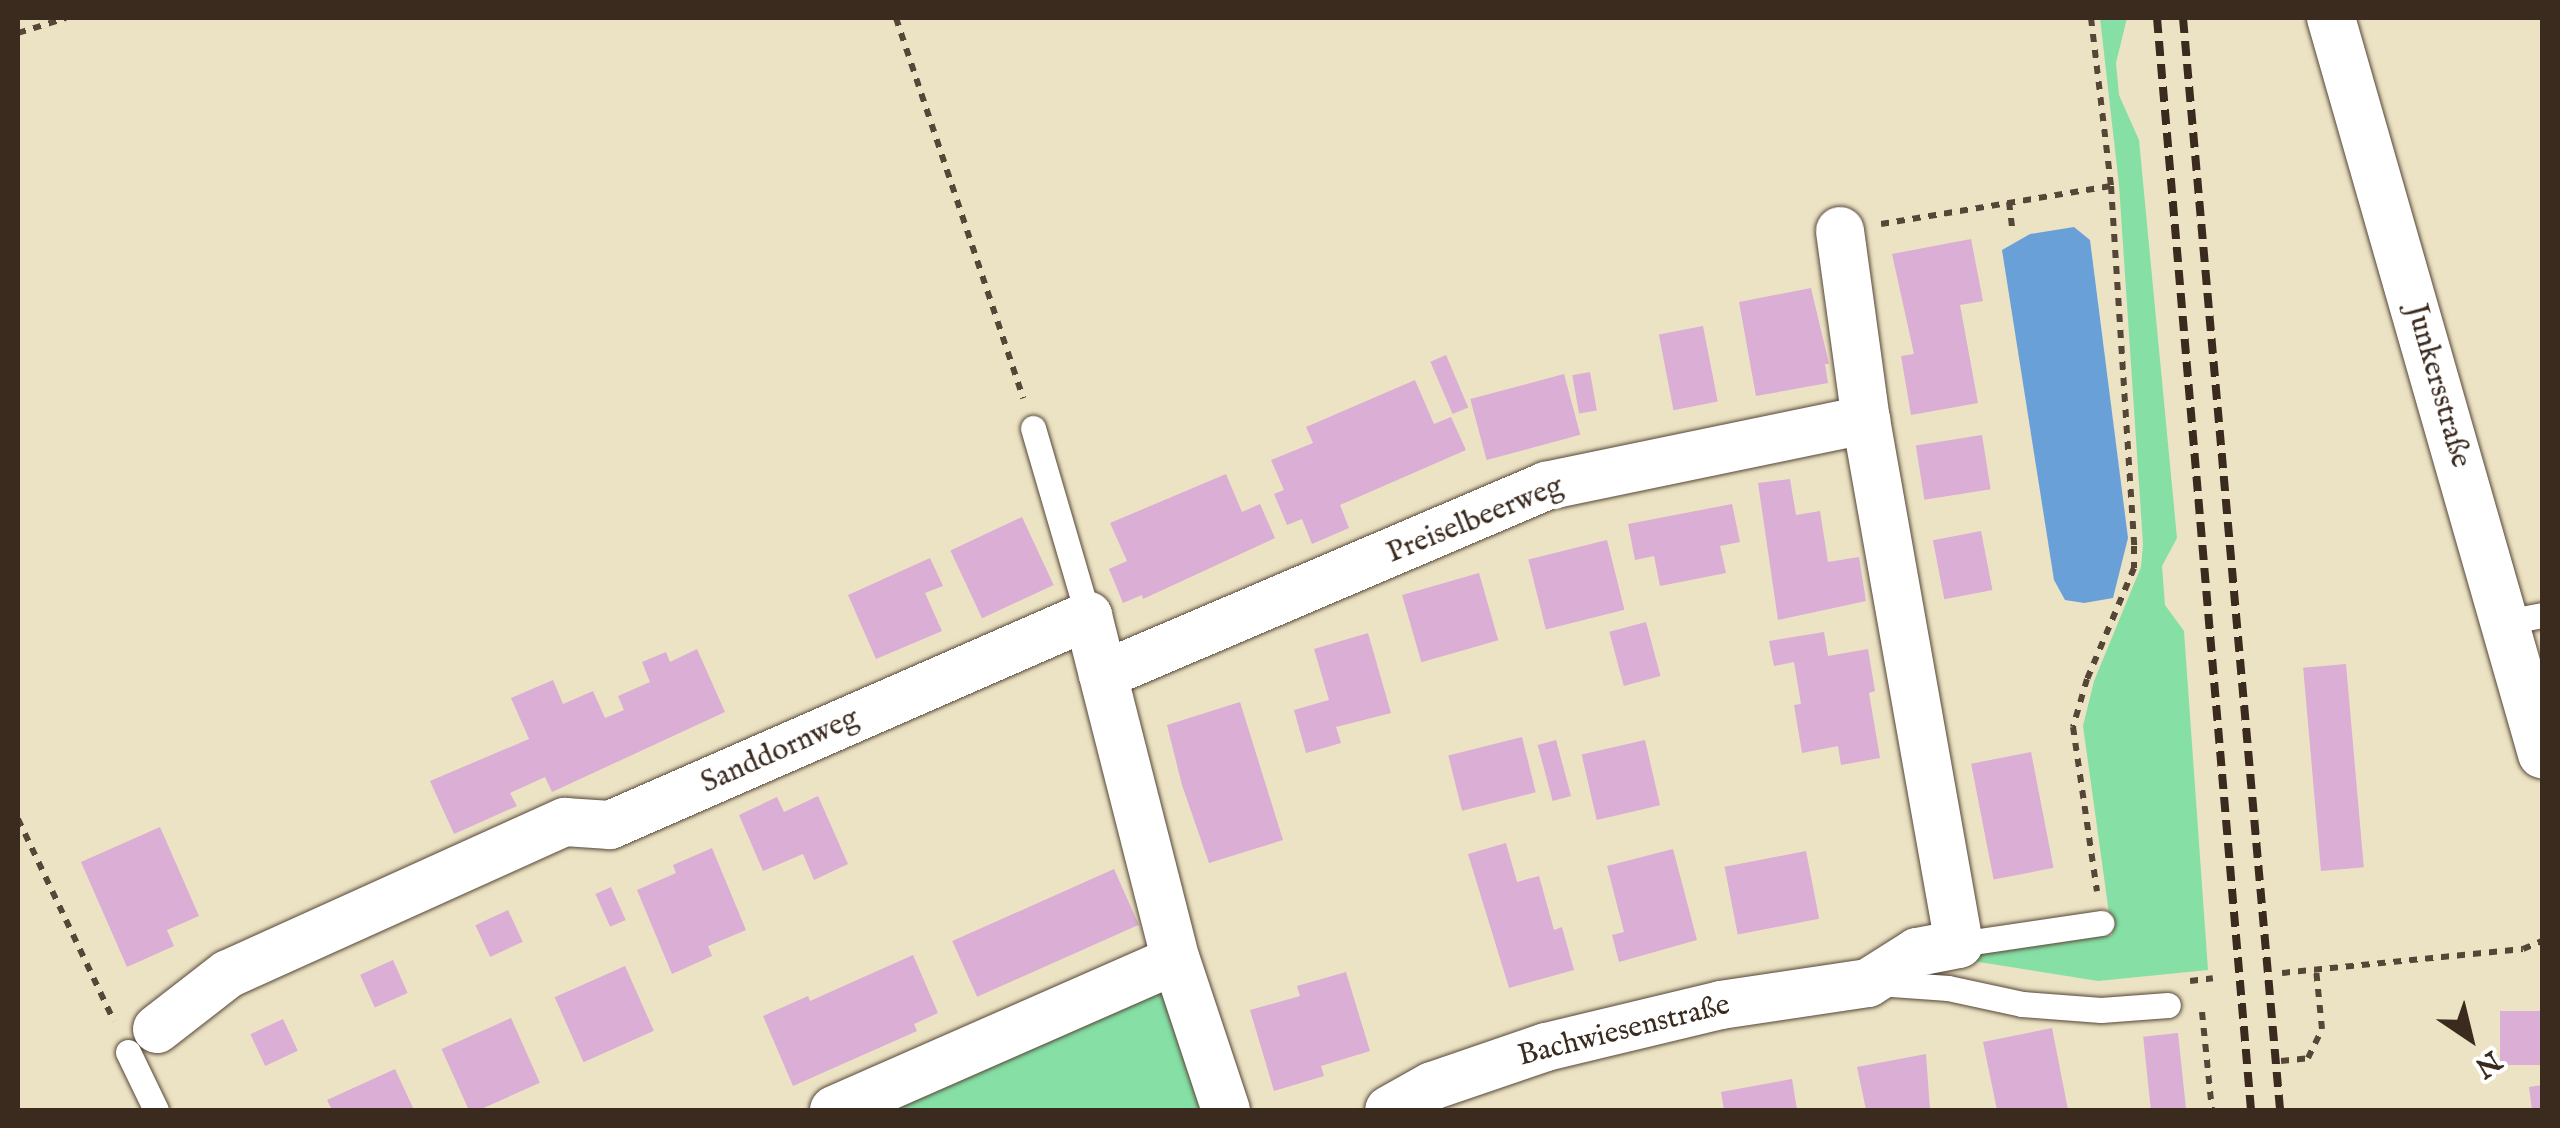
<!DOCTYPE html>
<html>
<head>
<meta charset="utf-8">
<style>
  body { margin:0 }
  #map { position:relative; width:2560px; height:1128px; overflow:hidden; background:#ece3c4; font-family:"IM FELL English",serif }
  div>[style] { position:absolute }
  .green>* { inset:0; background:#86e0a6 }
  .water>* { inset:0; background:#6aa0d8 }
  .building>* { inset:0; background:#daaed5; transform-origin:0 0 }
  .path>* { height:6px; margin-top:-3px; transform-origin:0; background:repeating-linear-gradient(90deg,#564637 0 8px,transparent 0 16px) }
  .roads { filter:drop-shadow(0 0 2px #564637) drop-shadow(0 0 2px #564637) }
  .service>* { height:25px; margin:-12.5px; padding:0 12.5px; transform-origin:12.5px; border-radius:12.5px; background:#fff }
  .minor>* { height:48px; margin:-24px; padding:0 24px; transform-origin:24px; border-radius:24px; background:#fff }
  .rail>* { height:8px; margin-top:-4px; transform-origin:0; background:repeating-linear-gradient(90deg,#3b2a1e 0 15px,transparent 0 23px) }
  span { translate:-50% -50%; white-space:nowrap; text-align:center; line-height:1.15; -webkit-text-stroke:10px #fff; paint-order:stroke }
  .street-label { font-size:30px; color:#3b2a1e }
  .frame { position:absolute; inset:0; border:20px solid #3b2a1e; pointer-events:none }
  .north { position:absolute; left:2420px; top:988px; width:100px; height:100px; -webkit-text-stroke:8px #fff; paint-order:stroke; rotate:145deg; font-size:28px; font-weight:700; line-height:40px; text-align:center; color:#3b2a1e }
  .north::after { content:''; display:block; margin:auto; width:35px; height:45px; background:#3b2a1e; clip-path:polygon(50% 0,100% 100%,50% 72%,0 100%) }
</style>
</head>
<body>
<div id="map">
  <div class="green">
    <i style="clip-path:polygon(2100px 18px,2127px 18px,2116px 63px,2119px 95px,2139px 140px,2177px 538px,2162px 566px,2165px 605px,2184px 631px,2208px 970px,2098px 981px,1954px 958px,2112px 935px,2083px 726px,2094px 681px,2141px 567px,2143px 544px,2119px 185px)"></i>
    <i style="clip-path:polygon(1147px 988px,1178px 1002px,1209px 1110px,868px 1110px)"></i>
  </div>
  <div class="water">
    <i style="clip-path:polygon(2074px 227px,2090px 240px,2128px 538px,2113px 598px,2084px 603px,2065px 600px,2054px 580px,2002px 250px,2030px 234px)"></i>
  </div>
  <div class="building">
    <i style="clip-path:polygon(1971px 239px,1983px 301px,1960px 305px,1978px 403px,1911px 415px,1901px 356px,1914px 354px,1892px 254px)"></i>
    <i style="clip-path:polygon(1811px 288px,1829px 364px,1825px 364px,1828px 383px,1756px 396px,1739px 302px)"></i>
    <i style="left:1703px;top:326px;width:77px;height:45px;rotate:79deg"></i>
    <i style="left:1446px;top:355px;width:57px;height:17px;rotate:67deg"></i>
    <i style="left:1590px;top:372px;width:39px;height:18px;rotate:80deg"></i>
    <i style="left:1564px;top:374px;width:63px;height:97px;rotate:75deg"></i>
    <i style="clip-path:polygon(1415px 380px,1434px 424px,1451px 417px,1466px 450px,1340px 505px,1349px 528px,1312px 544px,1302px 519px,1287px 525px,1274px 494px,1284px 490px,1271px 460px,1313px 443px,1306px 427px)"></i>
    <i style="left:1982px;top:435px;width:55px;height:67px;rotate:81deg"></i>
    <i style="clip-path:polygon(1226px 474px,1242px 512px,1260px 504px,1275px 538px,1143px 599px,1142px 595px,1123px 603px,1109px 569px,1127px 561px,1110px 523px)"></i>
    <i style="clip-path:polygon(1790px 479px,1796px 515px,1820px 511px,1828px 562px,1859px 557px,1866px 601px,1778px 620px,1758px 483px)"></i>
    <i style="clip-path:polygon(1732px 504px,1740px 542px,1720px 546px,1726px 573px,1660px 586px,1654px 556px,1635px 560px,1628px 524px)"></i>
    <i style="left:1022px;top:517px;width:75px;height:79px;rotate:65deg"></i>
    <i style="left:1981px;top:531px;width:60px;height:49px;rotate:79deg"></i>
    <i style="left:1607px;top:540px;width:72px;height:81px;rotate:76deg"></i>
    <i style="clip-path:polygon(930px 558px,943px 586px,925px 593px,942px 631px,876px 659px,848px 595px)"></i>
    <i style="left:1479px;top:573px;width:70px;height:80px;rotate:74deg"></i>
    <i style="left:1646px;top:622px;width:56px;height:38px;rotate:75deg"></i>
    <i style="clip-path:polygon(1824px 632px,1828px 656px,1868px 649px,1875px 691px,1869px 693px,1880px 758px,1841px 765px,1838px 746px,1802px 753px,1794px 705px,1801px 704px,1794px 662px,1774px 666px,1769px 641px)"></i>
    <i style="clip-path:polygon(1368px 633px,1391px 713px,1336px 727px,1341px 743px,1306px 753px,1294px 710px,1329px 700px,1314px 649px)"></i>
    <i style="clip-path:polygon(697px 649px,725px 712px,552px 792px,545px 777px,510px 793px,517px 806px,454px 834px,430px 781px,529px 739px,511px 698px,553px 680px,563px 704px,593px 691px,605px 718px,624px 710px,618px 696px,650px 682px,642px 662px,666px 652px,670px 662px)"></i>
    <i style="left:2346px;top:664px;width:204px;height:43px;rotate:85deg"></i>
    <i style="clip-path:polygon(1240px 702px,1283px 840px,1209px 863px,1182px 785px,1167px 725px)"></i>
    <i style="left:1522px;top:737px;width:57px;height:76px;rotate:76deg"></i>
    <i style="left:1556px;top:740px;width:58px;height:19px;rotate:75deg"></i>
    <i style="left:1645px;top:740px;width:67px;height:65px;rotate:77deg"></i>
    <i style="left:2031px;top:752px;width:118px;height:61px;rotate:79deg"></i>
    <i style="clip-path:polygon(818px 796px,848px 864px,814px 880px,803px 854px,763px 871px,739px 815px,777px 797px,784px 812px)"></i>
    <i style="clip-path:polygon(160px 827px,199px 916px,167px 930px,174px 946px,127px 967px,81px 862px)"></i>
    <i style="clip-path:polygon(1506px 843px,1517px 882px,1539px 876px,1554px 930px,1562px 927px,1574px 970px,1509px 988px,1468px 854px)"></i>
    <i style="clip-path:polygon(712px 848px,746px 930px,708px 946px,712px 956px,672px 974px,637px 890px,676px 873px,673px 865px)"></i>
    <i style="clip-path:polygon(1673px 849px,1697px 940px,1619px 962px,1612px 935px,1624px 932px,1607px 866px)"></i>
    <i style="left:1806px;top:851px;width:69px;height:83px;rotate:79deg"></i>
    <i style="left:1114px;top:869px;width:61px;height:177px;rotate:66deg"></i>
    <i style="left:611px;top:887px;width:36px;height:17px;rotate:66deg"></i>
    <i style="left:508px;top:910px;width:35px;height:36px;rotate:65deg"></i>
    <i style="clip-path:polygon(913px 955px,938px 1013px,914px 1024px,917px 1031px,793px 1086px,763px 1016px,808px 996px,810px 1001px)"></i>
    <i style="left:393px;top:960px;width:36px;height:36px;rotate:66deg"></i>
    <i style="left:625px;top:966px;width:71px;height:77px;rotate:66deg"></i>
    <i style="clip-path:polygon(1346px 972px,1370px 1051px,1321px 1066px,1324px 1076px,1274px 1091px,1250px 1010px,1300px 996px,1297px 986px)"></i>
    <i style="left:2542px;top:1011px;width:54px;height:42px;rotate:90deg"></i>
    <i style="left:511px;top:1018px;width:71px;height:76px;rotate:66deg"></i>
    <i style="left:283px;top:1019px;width:35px;height:36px;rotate:65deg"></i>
    <i style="clip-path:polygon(2052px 1028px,2068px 1110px,1997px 1110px,1983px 1042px)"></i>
    <i style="left:2178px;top:1033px;width:77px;height:35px;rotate:84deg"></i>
    <i style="clip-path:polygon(1926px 1054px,1930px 1110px,1866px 1110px,1857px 1067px)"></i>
    <i style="clip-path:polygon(395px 1069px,414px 1110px,332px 1110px,327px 1100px)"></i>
    <i style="clip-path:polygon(1792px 1079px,1797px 1110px,1724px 1110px,1721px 1092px)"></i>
    <i style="clip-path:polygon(2542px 1085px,2542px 1110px,2532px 1110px,2529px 1087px)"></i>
  </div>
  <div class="path">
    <i style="left:896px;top:18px;width:401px;rotate:71.5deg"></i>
    <i style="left:2091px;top:18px;width:169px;rotate:83.2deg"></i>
    <i style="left:2111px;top:186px;width:361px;rotate:86.3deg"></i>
    <i style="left:2134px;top:546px;width:22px;rotate:90deg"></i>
    <i style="left:2134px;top:568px;width:121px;rotate:112.9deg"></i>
    <i style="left:2087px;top:679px;width:50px;rotate:106.3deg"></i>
    <i style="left:2073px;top:727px;width:166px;rotate:81.7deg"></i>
    <i style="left:18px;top:33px;width:50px;rotate:-17.4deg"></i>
    <i style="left:2009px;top:202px;width:26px;rotate:83deg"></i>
    <i style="left:1881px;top:224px;width:233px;rotate:-9.4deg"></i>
    <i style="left:18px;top:819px;width:224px;rotate:64.6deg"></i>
    <i style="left:2282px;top:973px;width:242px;rotate:-5.7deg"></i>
    <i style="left:2523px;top:949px;width:21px;rotate:-23deg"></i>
    <i style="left:2190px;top:981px;width:23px;rotate:-7deg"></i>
    <i style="left:2202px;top:1012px;width:99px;rotate:84.2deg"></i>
    <i style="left:2281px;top:1061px;width:27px;rotate:-6deg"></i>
    <i style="left:2308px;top:1058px;width:32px;rotate:-64deg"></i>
    <i style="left:2322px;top:1029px;width:60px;rotate:-95.7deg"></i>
  </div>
  <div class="roads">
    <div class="service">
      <i style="left:1033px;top:428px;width:196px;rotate:73.7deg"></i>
      <i style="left:2506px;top:622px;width:37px;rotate:-11deg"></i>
      <i style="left:1959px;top:944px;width:144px;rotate:-8.4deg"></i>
      <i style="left:1878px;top:983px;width:70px;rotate:4.1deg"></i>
      <i style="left:1948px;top:988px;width:76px;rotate:12.2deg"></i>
      <i style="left:2022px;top:1004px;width:79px;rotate:4.3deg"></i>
      <i style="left:2101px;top:1010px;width:67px;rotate:-4.3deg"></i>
      <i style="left:128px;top:1052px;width:64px;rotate:64.2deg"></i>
    </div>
    <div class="minor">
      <i style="left:2331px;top:18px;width:766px;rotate:74deg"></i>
      <i style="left:1840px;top:231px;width:191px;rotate:82.2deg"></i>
      <i style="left:1103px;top:675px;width:482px;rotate:-23.1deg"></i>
      <i style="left:1546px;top:486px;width:327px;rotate:-11.7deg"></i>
      <i style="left:1866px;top:420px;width:532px;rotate:79.94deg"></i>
      <i style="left:1959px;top:944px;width:43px;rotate:169.2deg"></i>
      <i style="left:1917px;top:952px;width:58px;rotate:147.7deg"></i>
      <i style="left:1868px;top:983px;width:149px;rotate:171.5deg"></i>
      <i style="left:1721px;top:1005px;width:180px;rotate:166.5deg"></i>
      <i style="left:1546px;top:1047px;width:120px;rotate:161.1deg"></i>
      <i style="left:1432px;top:1086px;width:49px;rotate:150.8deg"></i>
      <i style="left:157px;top:1029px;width:90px;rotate:-37.8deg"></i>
      <i style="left:228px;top:974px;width:370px;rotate:-24.3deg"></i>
      <i style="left:565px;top:822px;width:45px;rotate:3.8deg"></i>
      <i style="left:610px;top:825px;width:522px;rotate:-23.62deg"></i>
      <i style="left:1088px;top:616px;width:355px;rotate:75.7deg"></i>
      <i style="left:1176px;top:960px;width:158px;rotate:71.6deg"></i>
      <i style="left:834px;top:1110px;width:373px;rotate:-23.7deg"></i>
    </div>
  </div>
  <div class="rail">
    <i style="left:2157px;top:18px;width:1096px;rotate:85.08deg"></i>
    <i style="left:2183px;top:18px;width:1096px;rotate:84.92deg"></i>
  </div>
  <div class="street-label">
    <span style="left:2438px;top:386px;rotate:74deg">Junkersstraße</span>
    <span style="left:1475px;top:520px;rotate:-22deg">Preiselbeerweg</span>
    <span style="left:780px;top:751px;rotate:-24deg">Sanddornweg</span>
    <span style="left:1624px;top:1031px;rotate:-14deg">Bachwiesenstraße</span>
  </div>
  <div class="frame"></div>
  <div class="north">N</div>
</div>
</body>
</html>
